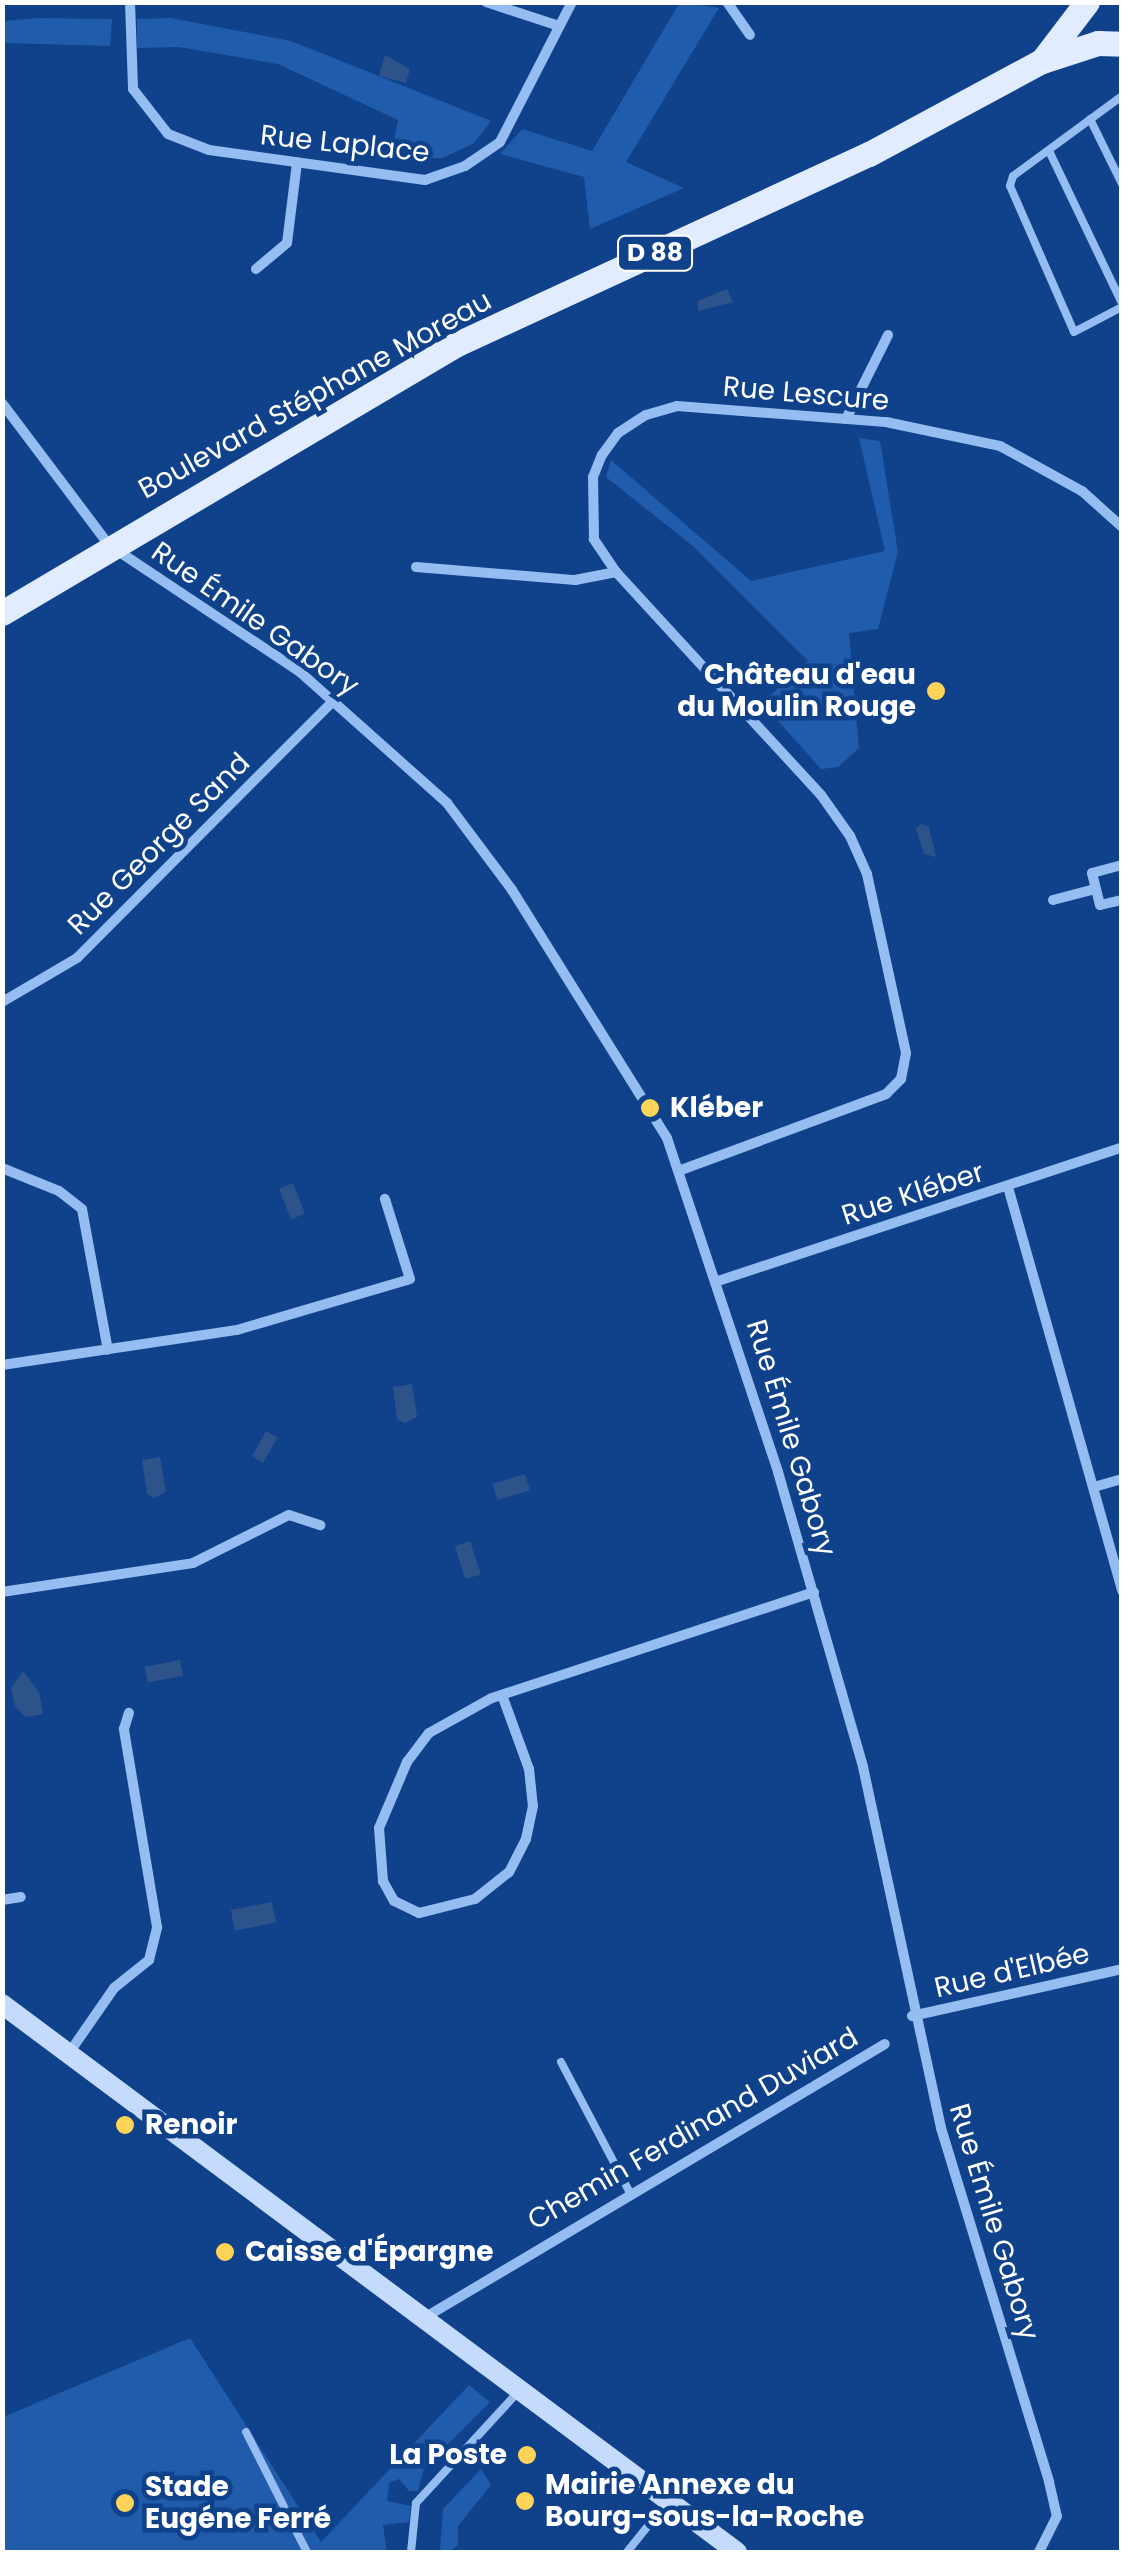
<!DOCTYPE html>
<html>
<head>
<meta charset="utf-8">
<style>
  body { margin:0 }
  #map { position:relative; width:1124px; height:2555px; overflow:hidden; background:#0f428b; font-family:Poppins,sans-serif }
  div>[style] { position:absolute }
  .green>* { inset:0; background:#215bab }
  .water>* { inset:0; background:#2d538a; transform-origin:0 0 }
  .lane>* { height:8px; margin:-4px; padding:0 4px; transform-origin:4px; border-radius:4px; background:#95bdf2 }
  .street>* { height:10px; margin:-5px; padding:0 5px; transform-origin:5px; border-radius:5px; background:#95bdf2 }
  .secondary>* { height:20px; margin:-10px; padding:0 10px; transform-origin:10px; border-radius:10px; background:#c4dbfd }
  .primary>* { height:25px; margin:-12.5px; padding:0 12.5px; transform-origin:12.5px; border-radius:12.5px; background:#e1ecff }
  .dots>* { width:28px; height:28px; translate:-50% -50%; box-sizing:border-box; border:5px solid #0f428b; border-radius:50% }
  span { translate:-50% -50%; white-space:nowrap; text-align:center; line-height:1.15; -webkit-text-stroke:9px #0f428b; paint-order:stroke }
  .shield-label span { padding:2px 8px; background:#0f428b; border:2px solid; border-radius:8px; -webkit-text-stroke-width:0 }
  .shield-label { font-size:25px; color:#fff; font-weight:700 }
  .street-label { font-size:28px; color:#fff }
  .poi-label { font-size:28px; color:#fff; font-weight:700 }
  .right { translate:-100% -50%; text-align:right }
  .left { translate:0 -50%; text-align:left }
  .frame { position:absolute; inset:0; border:5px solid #fff; pointer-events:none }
</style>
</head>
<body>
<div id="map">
  <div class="green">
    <i style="clip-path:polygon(680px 2px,719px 8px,626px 162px,684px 188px,590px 229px,584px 177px,500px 154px,522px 129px,592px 151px)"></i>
    <i style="clip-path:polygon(39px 18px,112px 19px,110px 46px,3px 43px,3px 21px)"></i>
    <i style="clip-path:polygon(171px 18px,291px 41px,491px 121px,474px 143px,443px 158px,390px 159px,398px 120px,278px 64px,179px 47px,137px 48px,137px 19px)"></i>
    <i style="clip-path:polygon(859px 438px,880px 441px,898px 552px,878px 629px,849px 633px,859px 748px,838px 767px,821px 769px,762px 703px,808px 661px,694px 547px,606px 477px,611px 460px,751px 581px,885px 551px)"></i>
    <i style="clip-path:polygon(190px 2338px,321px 2542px,469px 2385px,490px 2402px,424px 2468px,418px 2491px,409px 2491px,399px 2479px,389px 2483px,387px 2501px,411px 2506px,409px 2522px,383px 2525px,387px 2552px,3px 2552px,3px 2417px)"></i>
    <i style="clip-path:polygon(481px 2469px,491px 2485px,458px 2526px,458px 2545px,448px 2552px,432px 2552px,440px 2550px,443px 2509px)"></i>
  </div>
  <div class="water">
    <i style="clip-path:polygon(385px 55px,410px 69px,406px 83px,379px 76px)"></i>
    <i style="clip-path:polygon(727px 289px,733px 302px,698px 311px,698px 301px)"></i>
    <i style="clip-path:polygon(921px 824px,929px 827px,936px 857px,924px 854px,916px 829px)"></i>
    <i style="left:293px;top:1183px;width:33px;height:15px;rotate:69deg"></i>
    <i style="clip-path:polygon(412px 1384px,417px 1417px,405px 1423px,397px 1419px,393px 1387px)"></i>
    <i style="left:266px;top:1431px;width:13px;height:29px;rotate:29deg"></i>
    <i style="clip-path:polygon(160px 1457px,166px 1492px,154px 1498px,147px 1494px,142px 1460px)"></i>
    <i style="left:525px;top:1474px;width:17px;height:34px;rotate:73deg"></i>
    <i style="left:470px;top:1541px;width:35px;height:16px;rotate:72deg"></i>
    <i style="left:180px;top:1660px;width:16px;height:36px;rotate:79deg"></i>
    <i style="clip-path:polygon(23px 1671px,39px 1692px,43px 1714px,25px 1717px,15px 1706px,11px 1688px)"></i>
    <i style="left:272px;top:1902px;width:21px;height:42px;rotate:79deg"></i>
  </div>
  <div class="lane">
    <i style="left:1122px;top:96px;width:135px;rotate:143.7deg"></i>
    <i style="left:1013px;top:176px;width:10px;rotate:107deg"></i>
    <i style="left:1010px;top:186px;width:159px;rotate:66.3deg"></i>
    <i style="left:1074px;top:332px;width:54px;rotate:-27.5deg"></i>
    <i style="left:1090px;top:119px;width:72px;rotate:63.8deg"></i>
    <i style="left:1050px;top:153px;width:166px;rotate:64.4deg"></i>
    <i style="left:561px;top:2062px;width:148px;rotate:62.2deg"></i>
    <i style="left:246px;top:2432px;width:135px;rotate:63.1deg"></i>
    <i style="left:411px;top:2552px;width:49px;rotate:-84.2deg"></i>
    <i style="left:416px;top:2503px;width:149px;rotate:-47.4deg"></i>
    <i style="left:627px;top:2552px;width:65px;rotate:-51.2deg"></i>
  </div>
  <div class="street">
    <i style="left:130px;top:2px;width:87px;rotate:88deg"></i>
    <i style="left:133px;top:89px;width:57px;rotate:52.1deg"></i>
    <i style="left:168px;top:134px;width:44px;rotate:21.3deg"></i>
    <i style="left:209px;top:150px;width:218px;rotate:7.9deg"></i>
    <i style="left:425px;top:180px;width:42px;rotate:-19.3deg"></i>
    <i style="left:465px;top:166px;width:42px;rotate:-34.4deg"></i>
    <i style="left:500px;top:142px;width:157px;rotate:-62.8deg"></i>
    <i style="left:486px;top:2px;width:77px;rotate:18.2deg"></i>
    <i style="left:727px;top:2px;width:40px;rotate:55.1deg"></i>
    <i style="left:256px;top:269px;width:40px;rotate:-40deg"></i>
    <i style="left:287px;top:243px;width:81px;rotate:-82.9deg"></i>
    <i style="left:2px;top:403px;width:178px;rotate:53deg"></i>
    <i style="left:109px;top:545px;width:229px;rotate:33.6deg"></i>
    <i style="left:300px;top:672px;width:197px;rotate:41.7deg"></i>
    <i style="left:447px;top:803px;width:109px;rotate:53.2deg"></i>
    <i style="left:512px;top:890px;width:292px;rotate:58deg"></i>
    <i style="left:667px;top:1138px;width:352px;rotate:71.6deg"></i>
    <i style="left:778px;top:1472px;width:307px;rotate:73.9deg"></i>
    <i style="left:863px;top:1767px;width:369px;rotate:77.8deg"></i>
    <i style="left:941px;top:2128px;width:370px;rotate:73deg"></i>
    <i style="left:1049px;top:2482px;width:35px;rotate:77deg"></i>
    <i style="left:1057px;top:2516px;width:40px;rotate:116.6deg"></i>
    <i style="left:846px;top:419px;width:94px;rotate:-63.4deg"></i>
    <i style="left:416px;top:567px;width:160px;rotate:4.7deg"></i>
    <i style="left:575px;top:580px;width:42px;rotate:-11deg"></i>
    <i style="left:1122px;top:865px;width:31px;rotate:165deg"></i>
    <i style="left:1092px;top:873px;width:33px;rotate:76deg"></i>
    <i style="left:1100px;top:905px;width:23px;rotate:-13deg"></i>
    <i style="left:1053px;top:900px;width:43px;rotate:-14.7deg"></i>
    <i style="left:2px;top:1002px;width:87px;rotate:-30.4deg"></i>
    <i style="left:77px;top:958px;width:364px;rotate:-45.1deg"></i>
    <i style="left:2px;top:1168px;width:61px;rotate:22deg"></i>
    <i style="left:59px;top:1191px;width:29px;rotate:38deg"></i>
    <i style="left:82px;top:1209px;width:143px;rotate:79.6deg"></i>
    <i style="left:681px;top:1170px;width:219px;rotate:-20.3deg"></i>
    <i style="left:886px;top:1094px;width:21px;rotate:-45deg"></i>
    <i style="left:901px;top:1079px;width:26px;rotate:-79deg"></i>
    <i style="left:906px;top:1053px;width:183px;rotate:-102.3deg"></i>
    <i style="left:867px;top:874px;width:42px;rotate:-114.1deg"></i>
    <i style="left:850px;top:836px;width:50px;rotate:-125.3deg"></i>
    <i style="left:821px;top:795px;width:303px;rotate:-132.6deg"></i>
    <i style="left:616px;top:572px;width:40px;rotate:-124deg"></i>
    <i style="left:594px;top:539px;width:62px;rotate:-90.9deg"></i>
    <i style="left:593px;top:477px;width:24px;rotate:-68deg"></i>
    <i style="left:602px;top:455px;width:27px;rotate:-54deg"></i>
    <i style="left:618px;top:433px;width:33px;rotate:-33deg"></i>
    <i style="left:646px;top:415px;width:32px;rotate:-16deg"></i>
    <i style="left:677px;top:406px;width:210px;rotate:4.4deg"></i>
    <i style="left:886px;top:422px;width:116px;rotate:11.9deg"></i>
    <i style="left:1000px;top:446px;width:94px;rotate:28.8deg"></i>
    <i style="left:1082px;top:491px;width:54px;rotate:42deg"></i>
    <i style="left:1008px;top:1187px;width:420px;rotate:74.2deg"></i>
    <i style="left:718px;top:1281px;width:426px;rotate:-18.3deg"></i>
    <i style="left:2px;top:1365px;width:238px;rotate:-8.5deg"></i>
    <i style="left:237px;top:1330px;width:180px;rotate:-16.4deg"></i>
    <i style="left:410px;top:1279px;width:84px;rotate:-107.4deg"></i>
    <i style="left:1094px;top:1487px;width:29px;rotate:-16deg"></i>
    <i style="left:2px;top:1592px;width:193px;rotate:-8.6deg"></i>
    <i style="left:193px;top:1563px;width:107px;rotate:-26.6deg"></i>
    <i style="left:289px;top:1515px;width:33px;rotate:18deg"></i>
    <i style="left:502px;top:1695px;width:79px;rotate:70deg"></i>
    <i style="left:529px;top:1769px;width:37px;rotate:84deg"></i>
    <i style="left:533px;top:1806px;width:34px;rotate:102deg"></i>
    <i style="left:526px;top:1839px;width:37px;rotate:117deg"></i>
    <i style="left:509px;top:1872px;width:43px;rotate:141.5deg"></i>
    <i style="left:475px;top:1899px;width:58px;rotate:166deg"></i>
    <i style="left:419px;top:1913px;width:28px;rotate:-154deg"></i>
    <i style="left:394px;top:1901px;width:23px;rotate:-119deg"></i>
    <i style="left:383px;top:1881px;width:53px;rotate:-94.3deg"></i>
    <i style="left:379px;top:1828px;width:72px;rotate:-67deg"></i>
    <i style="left:407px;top:1762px;width:36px;rotate:-53deg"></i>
    <i style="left:429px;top:1733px;width:72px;rotate:-29.1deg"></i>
    <i style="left:492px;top:1698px;width:339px;rotate:-18.2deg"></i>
    <i style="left:2px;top:1900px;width:19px;rotate:-9deg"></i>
    <i style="left:912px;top:2016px;width:215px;rotate:-12.6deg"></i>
    <i style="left:69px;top:2053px;width:79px;rotate:-55.3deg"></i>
    <i style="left:114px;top:1988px;width:45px;rotate:-38.7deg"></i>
    <i style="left:149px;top:1960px;width:34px;rotate:-76deg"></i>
    <i style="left:157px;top:1927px;width:201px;rotate:-99.5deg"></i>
    <i style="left:124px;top:1729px;width:17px;rotate:-73deg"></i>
    <i style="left:424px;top:2318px;width:536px;rotate:-30.73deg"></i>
  </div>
  <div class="secondary">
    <i style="left:2px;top:2004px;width:917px;rotate:36.71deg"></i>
  </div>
  <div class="primary">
    <i style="left:1042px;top:61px;width:74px;rotate:-52.7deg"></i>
    <i style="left:2px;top:613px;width:526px;rotate:-30.61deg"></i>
    <i style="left:455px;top:345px;width:456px;rotate:-24.8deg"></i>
    <i style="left:869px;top:154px;width:196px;rotate:-28.3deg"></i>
    <i style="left:1042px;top:61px;width:59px;rotate:-17.8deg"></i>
    <i style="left:1098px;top:43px;width:24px;rotate:2deg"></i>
  </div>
  <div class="dots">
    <i style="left:936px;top:691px;background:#ffd357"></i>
    <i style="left:650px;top:1108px;background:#ffd357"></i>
    <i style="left:125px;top:2125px;background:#ffd357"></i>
    <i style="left:225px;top:2252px;background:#ffd357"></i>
    <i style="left:527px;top:2455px;background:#ffd357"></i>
    <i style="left:525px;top:2501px;background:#ffd357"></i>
    <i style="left:125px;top:2503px;background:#ffd357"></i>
  </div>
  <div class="shield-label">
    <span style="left:655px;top:253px">D 88</span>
  </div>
  <div class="street-label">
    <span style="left:345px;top:144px;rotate:6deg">Rue Laplace</span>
    <span style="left:806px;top:394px;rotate:5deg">Rue Lescure</span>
    <span style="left:315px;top:395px;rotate:-29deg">Boulevard Stéphane Moreau</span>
    <span style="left:255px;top:619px;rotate:35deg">Rue Émile Gabory</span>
    <span style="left:159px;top:844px;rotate:-45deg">Rue George Sand</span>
    <span style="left:913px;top:1194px;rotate:-18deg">Rue Kléber</span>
    <span style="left:791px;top:1438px;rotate:73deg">Rue Émile Gabory</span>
    <span style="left:1012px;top:1971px;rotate:-13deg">Rue d'Elbée</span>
    <span style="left:693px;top:2129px;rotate:-30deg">Chemin Ferdinand Duviard</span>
    <span style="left:994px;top:2222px;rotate:73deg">Rue Émile Gabory</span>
  </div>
  <div class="poi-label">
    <span class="right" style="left:916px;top:691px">Château d'eau<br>du Moulin Rouge</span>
    <span class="left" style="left:670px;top:1108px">Kléber</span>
    <span class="left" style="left:145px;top:2125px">Renoir</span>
    <span class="left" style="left:245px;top:2252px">Caisse d'Épargne</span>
    <span class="right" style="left:507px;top:2455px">La Poste</span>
    <span class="left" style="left:545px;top:2501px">Mairie Annexe du<br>Bourg-sous-la-Roche</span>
    <span class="left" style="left:145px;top:2503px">Stade<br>Eugéne Ferré</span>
  </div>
  <div class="frame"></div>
</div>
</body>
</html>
